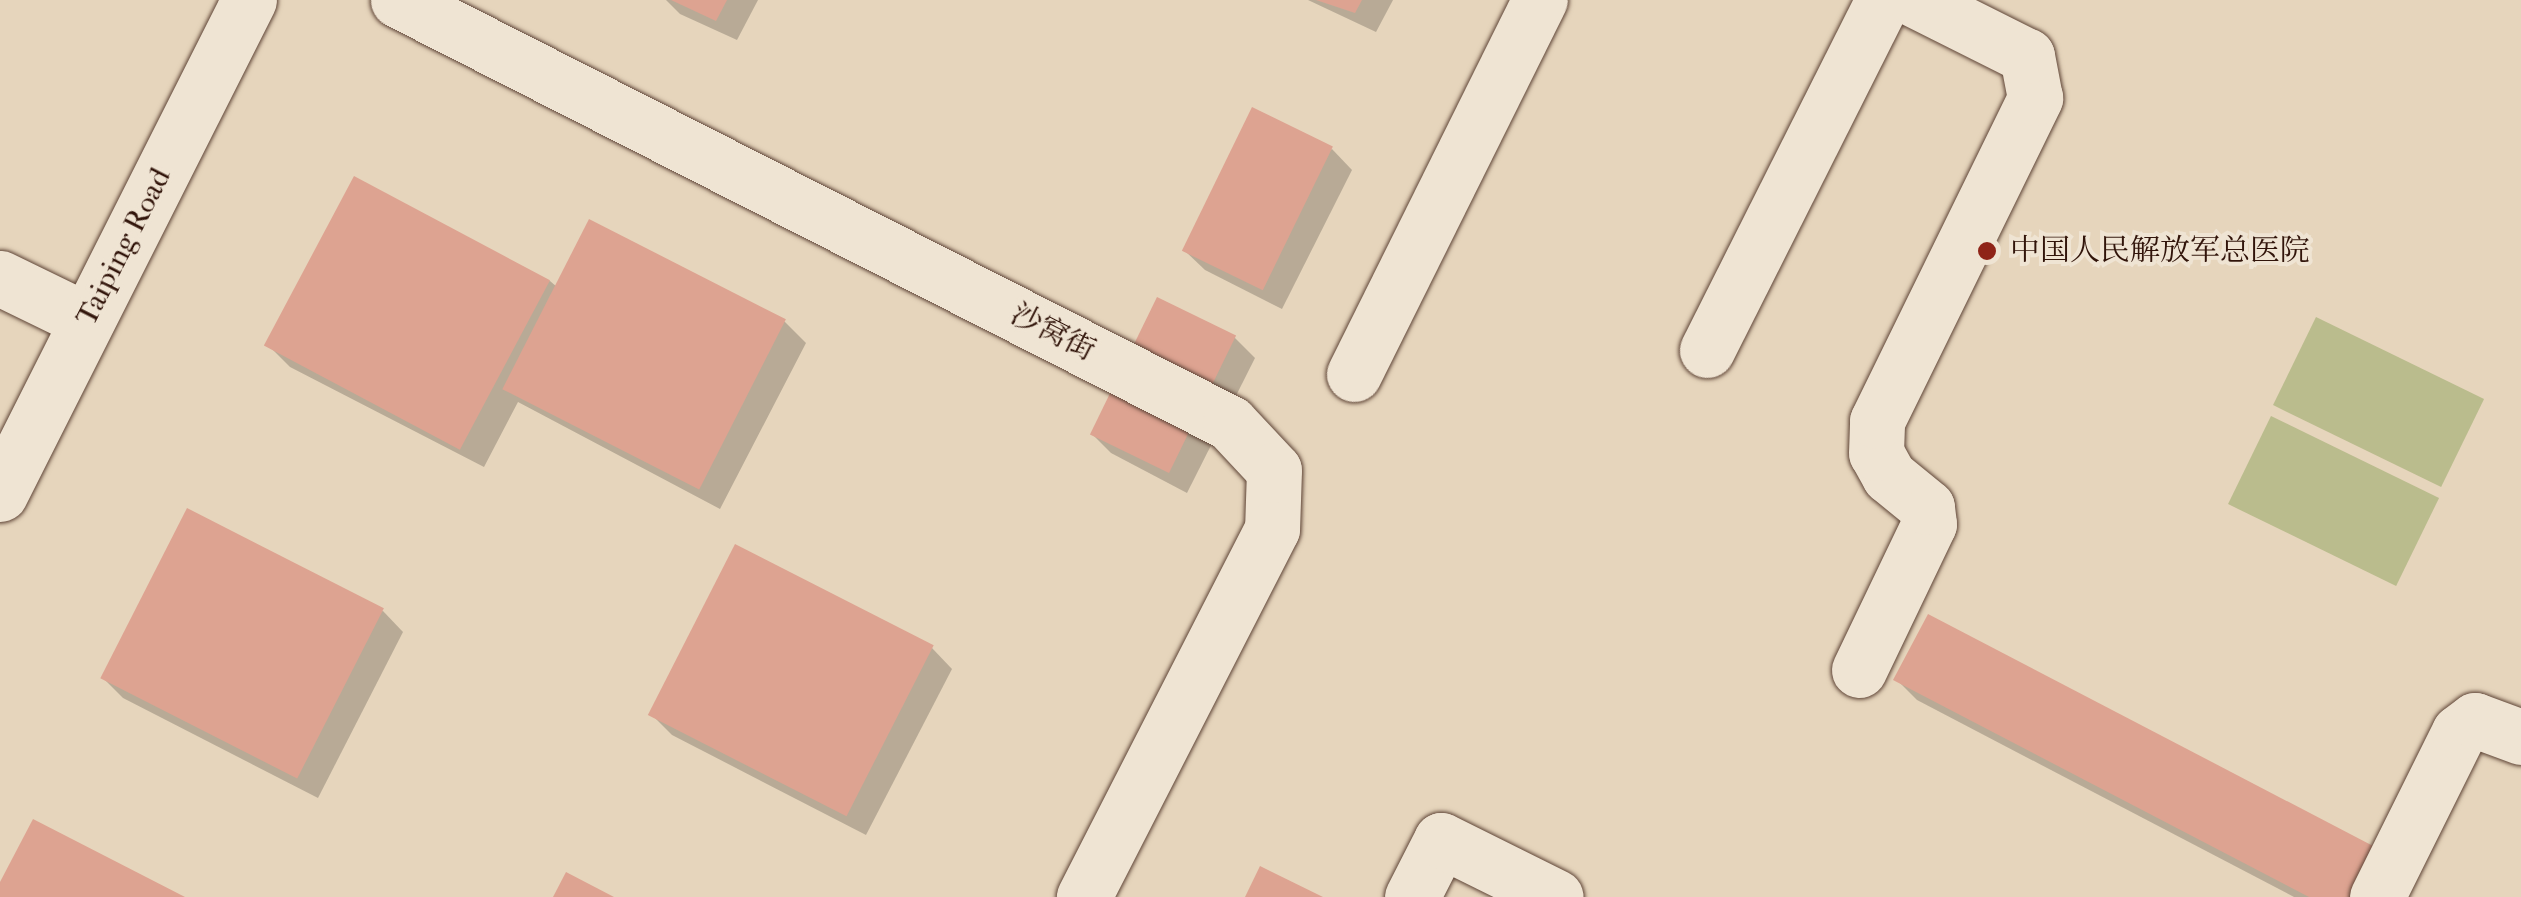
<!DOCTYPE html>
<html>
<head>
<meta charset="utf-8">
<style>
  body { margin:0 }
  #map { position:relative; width:2521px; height:897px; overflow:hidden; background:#e6d5bc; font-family:"IM FELL French Canon","Noto Serif SC",serif }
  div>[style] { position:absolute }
  .green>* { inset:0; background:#babc8d; transform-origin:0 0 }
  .shadow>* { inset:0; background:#0003 }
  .building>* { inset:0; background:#dda391; transform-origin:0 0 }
  .roads { filter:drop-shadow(0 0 2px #5e4436) drop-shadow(0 0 2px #5e4436) }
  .minor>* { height:55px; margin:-27.5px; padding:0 27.5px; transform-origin:27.5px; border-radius:27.5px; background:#efe4d3 }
  .dots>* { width:28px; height:28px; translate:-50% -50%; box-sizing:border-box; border:5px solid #efe4d3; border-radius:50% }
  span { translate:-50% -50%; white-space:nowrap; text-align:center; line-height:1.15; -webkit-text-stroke:8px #efe4d3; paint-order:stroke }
  .street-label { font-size:30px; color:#31140a }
  .poi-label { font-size:30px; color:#31140a }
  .left { translate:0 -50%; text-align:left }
</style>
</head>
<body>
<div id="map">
  <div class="green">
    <i style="left:2316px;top:317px;width:187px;height:98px;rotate:26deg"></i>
    <i style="left:2271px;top:416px;width:187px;height:98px;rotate:26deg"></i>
  </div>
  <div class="shadow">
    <i style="clip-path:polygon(666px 0,758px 0,737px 40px,680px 14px)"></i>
    <i style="clip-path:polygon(1308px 0,1393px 0,1376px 32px)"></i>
    <i style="clip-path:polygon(1332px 149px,1352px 170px,1282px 309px,1205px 270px,1184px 250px)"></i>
    <i style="clip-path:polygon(590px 222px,785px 322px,806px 343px,720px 509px,518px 402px,484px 467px,290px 367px,269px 346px,550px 281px,557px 287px)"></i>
    <i style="clip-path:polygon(1234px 337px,1255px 358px,1187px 493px,1111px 453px,1091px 433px)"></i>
    <i style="clip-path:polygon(736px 548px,932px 648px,952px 669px,866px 835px,672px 735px,651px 714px)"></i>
    <i style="clip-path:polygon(383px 611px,403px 632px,318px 798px,123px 698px,102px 677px)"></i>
    <i style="clip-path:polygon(1896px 679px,2380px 897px,2294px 897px,1917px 700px)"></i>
  </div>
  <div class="building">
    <i style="clip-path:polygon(671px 0,727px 0,716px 21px)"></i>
    <i style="clip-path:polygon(1316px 0,1362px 0,1355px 13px)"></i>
    <i style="left:1252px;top:107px;width:90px;height:160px;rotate:26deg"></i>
    <i style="left:354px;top:176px;width:222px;height:192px;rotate:28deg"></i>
    <i style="left:589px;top:219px;width:221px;height:191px;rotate:27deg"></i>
    <i style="left:1157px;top:297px;width:88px;height:153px;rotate:26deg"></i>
    <i style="left:187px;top:508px;width:221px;height:191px;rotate:27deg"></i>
    <i style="left:735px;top:544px;width:223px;height:192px;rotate:27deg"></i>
    <i style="clip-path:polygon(1928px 614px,2375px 847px,2350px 897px,2309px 897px,1893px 680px)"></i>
    <i style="clip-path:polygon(33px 819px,185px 897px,0 897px,0 882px)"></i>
    <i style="clip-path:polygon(1260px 866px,1323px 897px,1245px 897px)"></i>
    <i style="clip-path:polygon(566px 872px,614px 897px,553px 897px)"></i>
  </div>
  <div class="roads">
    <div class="minor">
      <i style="left:398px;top:0;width:933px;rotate:26.95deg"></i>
      <i style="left:1230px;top:423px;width:64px;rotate:46.9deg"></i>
      <i style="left:1274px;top:470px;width:59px;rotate:91.9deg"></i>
      <i style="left:1272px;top:529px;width:413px;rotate:117.1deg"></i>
      <i style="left:0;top:278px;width:96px;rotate:26deg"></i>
      <i style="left:1707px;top:350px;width:392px;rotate:-63.3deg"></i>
      <i style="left:1354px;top:374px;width:418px;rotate:-63.6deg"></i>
      <i style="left:0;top:494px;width:553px;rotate:-63.25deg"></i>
      <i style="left:1859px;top:670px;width:162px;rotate:-64.4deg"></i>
      <i style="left:1929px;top:524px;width:17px;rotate:-97deg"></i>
      <i style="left:1927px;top:507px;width:49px;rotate:-140.8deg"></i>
      <i style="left:1889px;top:476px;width:26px;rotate:-119deg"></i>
      <i style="left:1876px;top:453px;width:32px;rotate:-88deg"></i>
      <i style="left:1877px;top:421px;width:360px;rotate:-63.9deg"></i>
      <i style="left:2035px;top:98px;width:43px;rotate:-100.8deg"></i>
      <i style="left:2027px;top:56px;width:125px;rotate:-153.4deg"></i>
      <i style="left:1412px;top:897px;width:64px;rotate:-63deg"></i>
      <i style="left:1441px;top:840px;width:128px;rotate:26.4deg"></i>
      <i style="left:2377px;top:897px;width:184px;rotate:-63.6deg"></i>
      <i style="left:2459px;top:732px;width:20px;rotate:-37deg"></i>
      <i style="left:2475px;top:720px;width:49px;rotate:20.3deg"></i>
    </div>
  </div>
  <div class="dots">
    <i style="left:1987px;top:251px;background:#8f2418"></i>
  </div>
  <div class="street-label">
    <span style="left:124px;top:247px;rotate:-63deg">Taiping Road</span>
    <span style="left:1053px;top:333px;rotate:27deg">沙窝街</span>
  </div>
  <div class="poi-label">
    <span class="left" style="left:2010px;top:251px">中国人民解放军总医院</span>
  </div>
</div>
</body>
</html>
